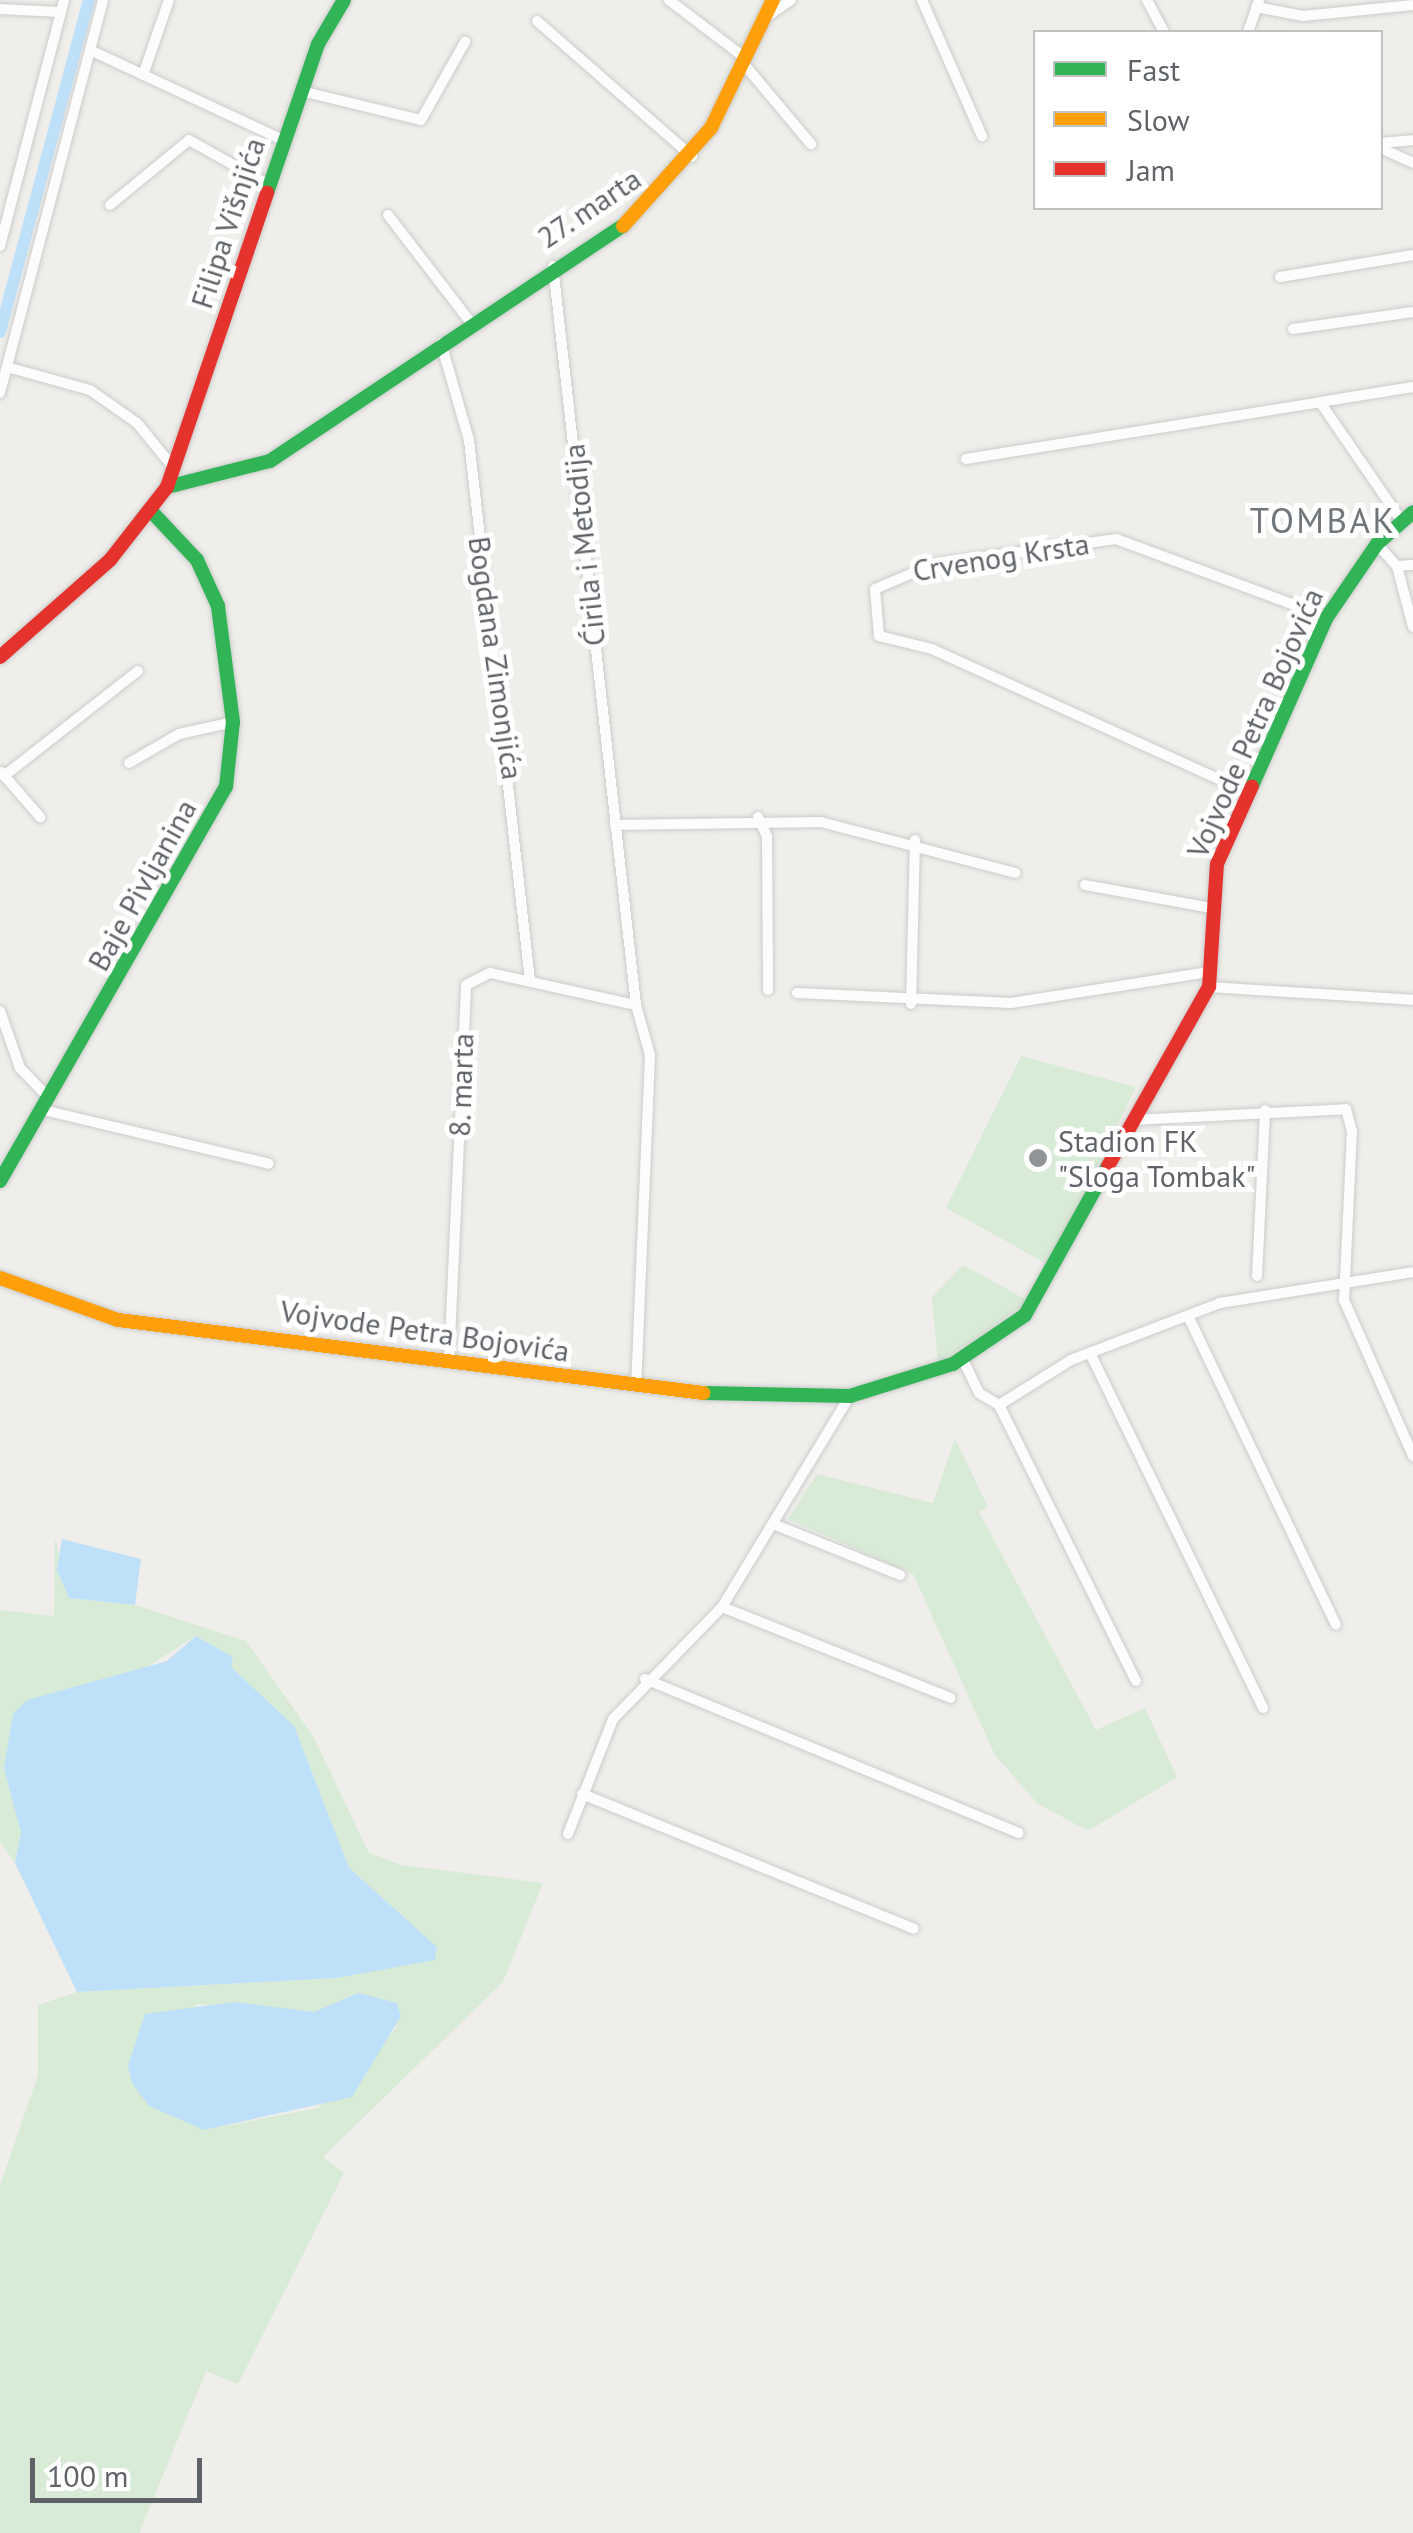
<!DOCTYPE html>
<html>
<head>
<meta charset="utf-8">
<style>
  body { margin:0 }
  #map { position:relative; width:1413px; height:2533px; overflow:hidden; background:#efeeea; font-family:"PT Sans",sans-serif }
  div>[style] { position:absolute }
  .green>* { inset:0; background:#d8ebd6 }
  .water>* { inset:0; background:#bfe0f9 }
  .canal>* { height:12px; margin:-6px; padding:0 6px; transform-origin:6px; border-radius:6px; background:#bfe0f9 }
  .roads { filter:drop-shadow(0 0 2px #cbcccc) drop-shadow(0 0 2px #cbcccc) }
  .street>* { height:10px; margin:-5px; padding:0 5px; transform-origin:5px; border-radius:5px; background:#fdfcfc }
  .fast>* { height:14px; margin:-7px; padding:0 7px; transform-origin:7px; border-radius:7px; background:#30b455 }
  .slow>* { height:14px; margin:-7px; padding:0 7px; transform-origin:7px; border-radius:7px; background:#ff9f0a }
  .jam>* { height:14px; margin:-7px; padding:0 7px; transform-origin:7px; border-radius:7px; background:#e5322d }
  .dots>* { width:28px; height:28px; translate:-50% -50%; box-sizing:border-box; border:5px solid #fff; border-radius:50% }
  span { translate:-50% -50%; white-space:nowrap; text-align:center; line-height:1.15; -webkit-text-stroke:10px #fff; paint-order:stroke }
  .street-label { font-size:30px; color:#5f6368 }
  .poi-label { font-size:30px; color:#5f6368 }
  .left { translate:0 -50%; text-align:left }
  .quarter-label { font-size:35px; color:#70757a; letter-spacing:2.5px }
  .legend { position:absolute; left:1033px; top:30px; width:350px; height:180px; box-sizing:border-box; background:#fff; border:2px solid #bfc1c3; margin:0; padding:12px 18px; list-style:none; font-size:30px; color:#5f6368 }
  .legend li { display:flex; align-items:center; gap:20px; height:50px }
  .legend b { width:50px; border:2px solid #bfc1c3 }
  .scale { position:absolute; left:30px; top:2458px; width:172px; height:45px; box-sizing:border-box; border:5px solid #5f6368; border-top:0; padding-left:12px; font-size:30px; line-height:35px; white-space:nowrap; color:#5f6368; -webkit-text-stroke:8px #fff; paint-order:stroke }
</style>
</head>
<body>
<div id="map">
  <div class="green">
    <i style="clip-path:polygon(1021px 1056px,1136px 1087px,1049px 1265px,946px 1208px)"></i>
    <i style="clip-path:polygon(963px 1265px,1029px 1301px,938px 1364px,932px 1297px)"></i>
    <i style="clip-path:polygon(955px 1438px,988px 1507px,979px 1512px,1096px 1730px,1145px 1708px,1177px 1777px,1088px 1831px,1037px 1803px,995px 1755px,913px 1574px,788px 1519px,817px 1474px,933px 1503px)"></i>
    <i style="clip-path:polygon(evenodd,55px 1537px,69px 1598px,135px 1605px,246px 1641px,313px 1736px,369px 1853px,401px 1865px,543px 1883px,503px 1982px,323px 2157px,344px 2173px,238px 2384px,206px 2371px,139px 2533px,0 2533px,0 2186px,38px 2075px,38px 2005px,77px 1992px,337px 1978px,375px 1971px,415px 1934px,349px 1868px,294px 1726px,196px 1636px,137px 1673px,27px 1700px,4px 1768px,21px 1832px,15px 1863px,0 1842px,0 1610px,54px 1616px,55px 1537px,346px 1999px,397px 2027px,318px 2108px,214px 2128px,196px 2004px,314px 2012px,346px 1999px)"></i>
  </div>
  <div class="water">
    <i style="clip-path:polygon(62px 1539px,141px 1559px,135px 1605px,69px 1598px,57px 1570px)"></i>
    <i style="clip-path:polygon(196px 1636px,233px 1657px,231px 1667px,294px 1726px,349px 1868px,437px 1947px,435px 1960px,337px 1978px,77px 1992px,15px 1863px,21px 1833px,4px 1768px,13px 1714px,27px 1700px,167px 1661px)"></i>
    <i style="clip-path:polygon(358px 1993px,397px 2003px,401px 2016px,352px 2097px,204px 2130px,149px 2106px,132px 2083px,128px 2066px,145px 2014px,234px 2002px,314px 2012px)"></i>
  </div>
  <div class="canal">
    <i style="left:0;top:332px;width:344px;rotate:-75deg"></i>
  </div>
  <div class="roads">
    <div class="street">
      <i style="left:669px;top:0;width:96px;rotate:37.3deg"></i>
      <i style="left:922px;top:0;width:149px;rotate:66.2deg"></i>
      <i style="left:1147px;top:0;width:36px;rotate:62deg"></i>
      <i style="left:1256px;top:7px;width:48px;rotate:10.8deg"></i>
      <i style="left:1303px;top:16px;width:111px;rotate:-5.7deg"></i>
      <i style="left:0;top:9px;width:60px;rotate:2.9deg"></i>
      <i style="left:766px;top:17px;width:30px;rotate:-34deg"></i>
      <i style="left:537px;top:21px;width:206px;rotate:41.1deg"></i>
      <i style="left:1248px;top:32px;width:34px;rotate:-71deg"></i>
      <i style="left:90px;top:50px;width:213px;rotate:25deg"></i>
      <i style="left:743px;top:63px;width:106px;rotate:50deg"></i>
      <i style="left:143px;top:75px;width:79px;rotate:-70.9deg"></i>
      <i style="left:301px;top:91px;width:123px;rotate:13.6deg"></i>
      <i style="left:421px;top:120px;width:90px;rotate:-60.6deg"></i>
      <i style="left:1380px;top:143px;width:33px;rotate:-5deg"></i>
      <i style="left:1380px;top:148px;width:36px;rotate:24deg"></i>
      <i style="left:110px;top:205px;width:102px;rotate:-39.4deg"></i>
      <i style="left:189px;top:140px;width:92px;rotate:29.4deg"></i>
      <i style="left:388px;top:215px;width:133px;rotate:52.4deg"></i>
      <i style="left:0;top:246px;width:254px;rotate:-75.4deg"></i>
      <i style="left:553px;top:266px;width:744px;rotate:83.59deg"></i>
      <i style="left:636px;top:1005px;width:52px;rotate:74.4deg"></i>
      <i style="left:650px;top:1055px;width:329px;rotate:92.4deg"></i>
      <i style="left:1280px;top:277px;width:135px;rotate:-9.4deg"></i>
      <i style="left:1293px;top:329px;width:121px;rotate:-8.1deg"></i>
      <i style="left:441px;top:343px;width:101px;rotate:73.9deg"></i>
      <i style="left:469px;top:440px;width:543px;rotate:83.56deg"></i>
      <i style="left:7px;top:367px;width:86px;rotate:15.5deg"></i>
      <i style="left:90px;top:390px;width:57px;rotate:35.1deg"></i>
      <i style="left:137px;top:423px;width:58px;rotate:50.6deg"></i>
      <i style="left:0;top:393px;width:406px;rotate:-75.3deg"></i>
      <i style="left:1320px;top:402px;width:94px;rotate:-9.2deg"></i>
      <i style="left:966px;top:459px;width:359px;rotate:-9.1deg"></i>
      <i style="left:1320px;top:402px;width:143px;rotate:55.5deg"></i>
      <i style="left:1377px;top:544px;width:30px;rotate:48deg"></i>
      <i style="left:1397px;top:566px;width:63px;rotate:75.3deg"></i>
      <i style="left:1397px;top:566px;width:16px;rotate:-4deg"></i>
      <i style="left:129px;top:763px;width:58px;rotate:-30.1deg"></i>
      <i style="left:179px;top:734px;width:55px;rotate:-12.5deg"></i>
      <i style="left:1px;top:772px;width:60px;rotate:49.1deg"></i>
      <i style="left:4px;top:776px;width:170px;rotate:-38.1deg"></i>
      <i style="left:1247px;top:792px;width:346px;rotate:-155.6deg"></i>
      <i style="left:932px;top:649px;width:55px;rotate:-166.2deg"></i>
      <i style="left:879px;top:636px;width:47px;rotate:-94.9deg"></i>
      <i style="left:875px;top:589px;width:64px;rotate:-23deg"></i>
      <i style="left:934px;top:564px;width:184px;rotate:-7.8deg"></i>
      <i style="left:1116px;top:539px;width:225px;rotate:20.3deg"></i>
      <i style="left:758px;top:817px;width:21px;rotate:65deg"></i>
      <i style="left:767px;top:836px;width:154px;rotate:89.6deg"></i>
      <i style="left:615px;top:825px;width:206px;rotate:-0.8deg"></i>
      <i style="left:821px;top:822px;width:201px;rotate:14.7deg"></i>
      <i style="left:1085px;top:885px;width:129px;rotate:10.3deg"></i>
      <i style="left:1209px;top:987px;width:204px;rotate:3.6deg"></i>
      <i style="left:797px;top:993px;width:214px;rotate:2.7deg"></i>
      <i style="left:1011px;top:1003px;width:200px;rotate:-8.9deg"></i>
      <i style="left:911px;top:1004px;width:164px;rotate:-88.6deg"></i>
      <i style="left:0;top:1011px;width:60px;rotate:70.7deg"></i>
      <i style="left:20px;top:1068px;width:39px;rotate:46deg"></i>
      <i style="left:39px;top:1109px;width:236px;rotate:13.4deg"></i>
      <i style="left:1132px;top:1120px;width:214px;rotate:-2.9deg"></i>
      <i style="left:1346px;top:1109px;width:23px;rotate:75deg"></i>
      <i style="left:1352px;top:1131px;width:169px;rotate:92.7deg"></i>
      <i style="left:1344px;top:1300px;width:171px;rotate:66.1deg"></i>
      <i style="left:1257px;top:1276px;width:166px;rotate:-87.2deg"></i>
      <i style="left:1189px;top:1318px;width:340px;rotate:64.4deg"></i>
      <i style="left:1090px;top:1353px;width:395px;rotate:64deg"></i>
      <i style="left:962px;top:1358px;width:39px;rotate:64deg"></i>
      <i style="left:979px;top:1393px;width:23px;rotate:31deg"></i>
      <i style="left:999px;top:1405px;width:85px;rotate:-32deg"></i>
      <i style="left:1071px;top:1360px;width:160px;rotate:-20.9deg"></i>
      <i style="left:1220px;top:1303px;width:195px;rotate:-9.1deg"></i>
      <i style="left:449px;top:1362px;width:377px;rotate:-87.4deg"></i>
      <i style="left:466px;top:985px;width:27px;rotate:-27deg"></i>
      <i style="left:490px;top:973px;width:149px;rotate:12.4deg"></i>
      <i style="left:999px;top:1405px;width:308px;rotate:63.6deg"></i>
      <i style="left:773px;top:1524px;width:137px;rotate:21.9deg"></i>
      <i style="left:722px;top:1607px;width:246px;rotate:21.7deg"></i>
      <i style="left:645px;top:1679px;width:404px;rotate:22.4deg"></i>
      <i style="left:582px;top:1794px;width:358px;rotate:22.1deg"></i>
      <i style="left:568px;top:1834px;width:123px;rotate:-68.6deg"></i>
      <i style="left:613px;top:1719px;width:156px;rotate:-45.8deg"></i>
      <i style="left:722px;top:1607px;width:247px;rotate:-58.8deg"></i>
    </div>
    <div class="fast">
      <i style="left:267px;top:193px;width:157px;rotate:-71.1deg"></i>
      <i style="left:318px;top:44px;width:51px;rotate:-59.4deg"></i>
      <i style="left:167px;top:487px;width:106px;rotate:-14.2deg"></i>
      <i style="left:270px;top:461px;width:424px;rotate:-33.7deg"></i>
      <i style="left:1252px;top:786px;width:185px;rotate:-66.1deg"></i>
      <i style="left:1327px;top:617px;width:88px;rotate:-55.6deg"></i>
      <i style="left:1377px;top:544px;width:48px;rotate:-41.6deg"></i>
      <i style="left:0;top:1181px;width:454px;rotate:-60.2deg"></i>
      <i style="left:226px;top:787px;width:65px;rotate:-83.9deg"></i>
      <i style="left:233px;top:722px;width:117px;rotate:-97.4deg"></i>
      <i style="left:218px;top:606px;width:51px;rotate:-114.5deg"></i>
      <i style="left:197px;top:560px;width:66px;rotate:-133.2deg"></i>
      <i style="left:703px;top:1393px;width:147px;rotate:1.2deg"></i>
      <i style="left:850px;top:1396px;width:108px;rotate:-17.3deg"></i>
      <i style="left:953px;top:1364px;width:87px;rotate:-34.2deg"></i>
      <i style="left:1025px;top:1315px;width:171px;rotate:-60.9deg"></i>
    </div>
    <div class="slow">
      <i style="left:623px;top:226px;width:132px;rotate:-48.1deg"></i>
      <i style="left:711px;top:128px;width:142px;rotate:-64.2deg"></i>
      <i style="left:0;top:1278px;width:125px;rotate:19.6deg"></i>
      <i style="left:118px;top:1320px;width:590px;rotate:7.11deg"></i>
    </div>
    <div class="jam">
      <i style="left:0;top:657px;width:147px;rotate:-41.4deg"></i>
      <i style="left:110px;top:560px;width:93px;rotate:-52deg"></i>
      <i style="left:167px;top:487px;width:311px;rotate:-71.2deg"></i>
      <i style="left:1108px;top:1166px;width:206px;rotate:-60.6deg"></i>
      <i style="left:1209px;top:987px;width:123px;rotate:-86.3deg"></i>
      <i style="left:1217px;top:864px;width:85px;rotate:-65.8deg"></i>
    </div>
  </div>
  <div class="dots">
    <i style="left:1038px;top:1158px;background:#919496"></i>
  </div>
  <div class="street-label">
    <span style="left:589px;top:208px;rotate:-34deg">27. marta</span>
    <span style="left:228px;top:223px;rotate:-72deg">Filipa Višnjića</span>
    <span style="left:584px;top:545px;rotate:-96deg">Ćirila i Metodija</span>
    <span style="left:1001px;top:557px;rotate:-9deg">Crvenog Krsta</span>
    <span style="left:496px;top:658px;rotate:82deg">Bogdana Zimonjića</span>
    <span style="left:1255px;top:723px;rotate:-66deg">Vojvode Petra Bojovića</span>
    <span style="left:142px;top:885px;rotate:-61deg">Baje Pivljanina</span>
    <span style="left:461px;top:1085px;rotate:-88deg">8. marta</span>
    <span style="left:425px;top:1331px;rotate:8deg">Vojvode Petra Bojovića</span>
  </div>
  <div class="poi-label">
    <span class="left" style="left:1058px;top:1158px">Stadion FK<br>"Sloga Tombak"</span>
  </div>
  <div class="quarter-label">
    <span style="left:1323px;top:520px">TOMBAK</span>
  </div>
  <ul class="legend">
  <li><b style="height:12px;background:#30b455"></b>Fast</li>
  <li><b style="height:12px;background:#ff9f0a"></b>Slow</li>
  <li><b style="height:12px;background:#e5322d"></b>Jam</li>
  </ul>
  <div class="scale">100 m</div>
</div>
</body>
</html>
